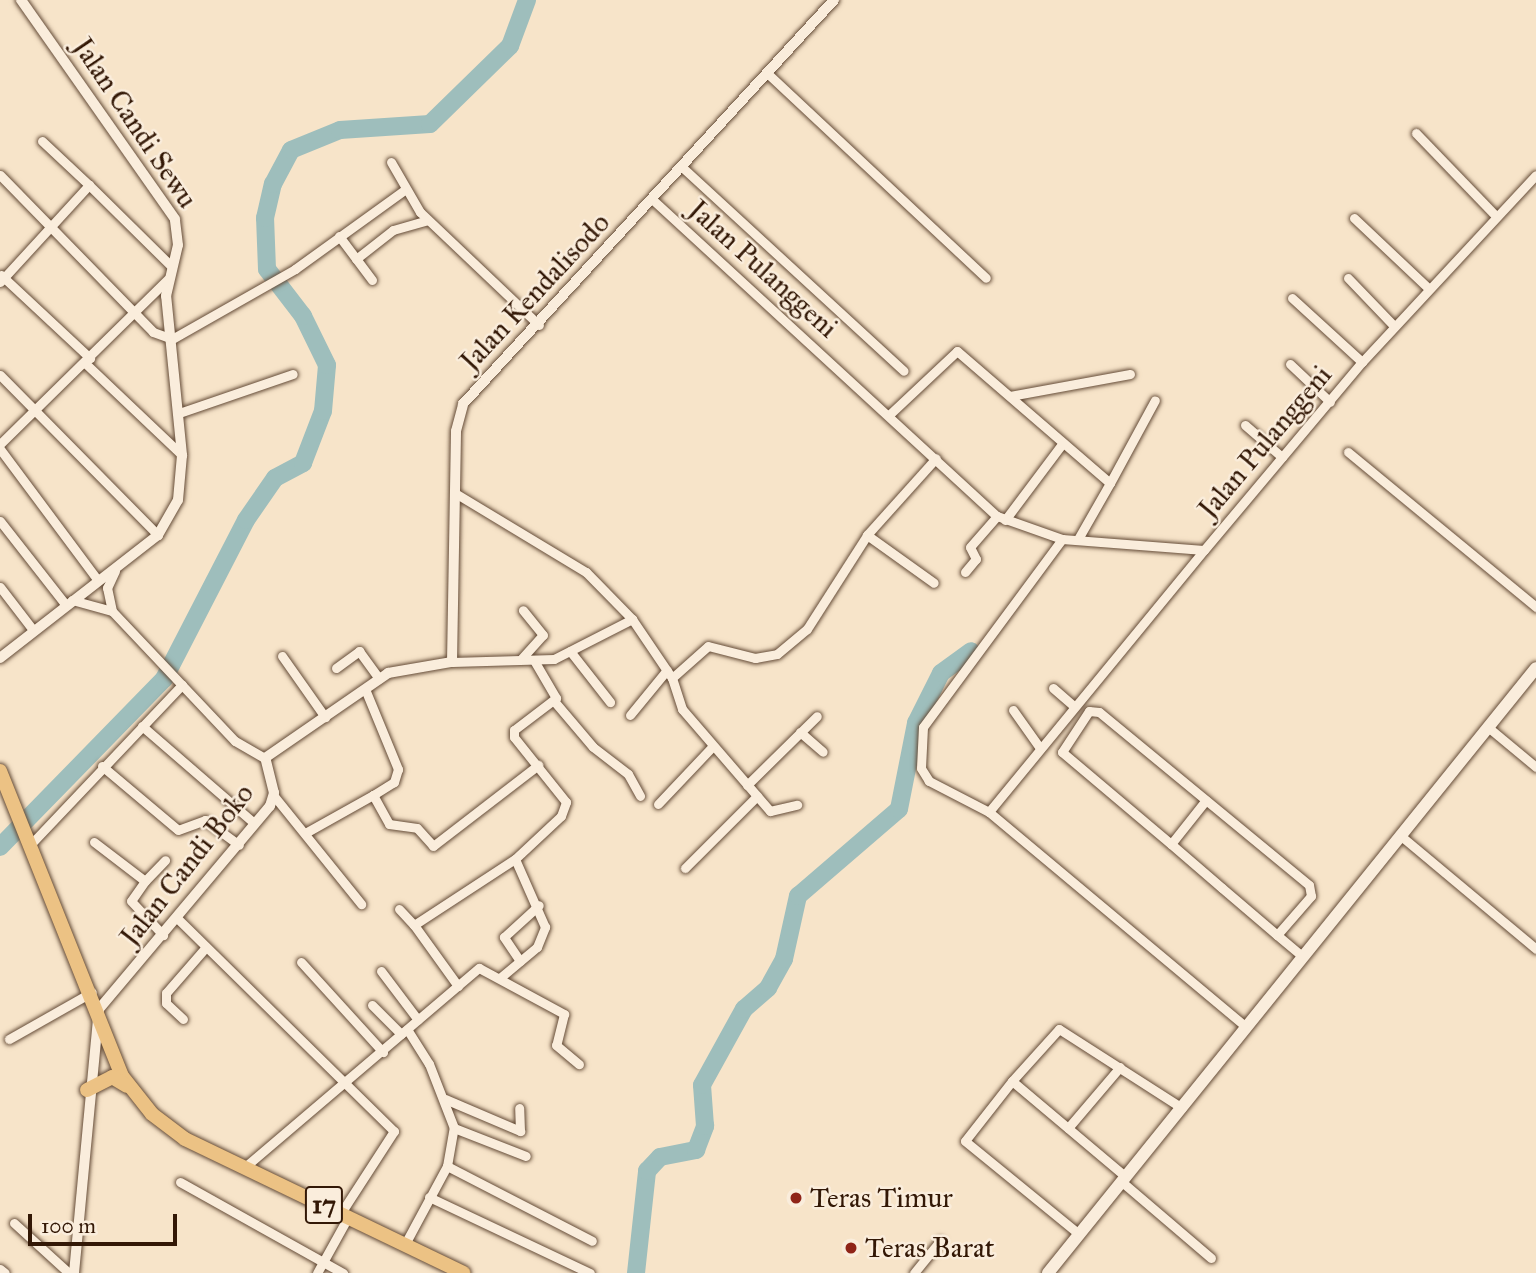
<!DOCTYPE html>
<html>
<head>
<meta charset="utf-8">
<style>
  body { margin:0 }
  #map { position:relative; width:1536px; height:1273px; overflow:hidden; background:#f7e4c9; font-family:"IM FELL Great Primer",serif }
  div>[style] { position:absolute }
  .river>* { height:18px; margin:-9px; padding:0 9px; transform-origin:9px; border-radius:9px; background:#9ebebc }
  .roads { filter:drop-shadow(0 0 2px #644b37) drop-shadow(0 0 2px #644b37) }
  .minor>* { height:9px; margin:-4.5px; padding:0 4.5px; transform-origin:4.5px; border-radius:4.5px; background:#faeddc }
  .tertiary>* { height:10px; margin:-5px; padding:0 5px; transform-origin:5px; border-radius:5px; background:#faeddc }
  .secondary>* { height:12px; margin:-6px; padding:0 6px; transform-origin:6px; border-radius:6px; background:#faeddc }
  .trunk>* { height:14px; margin:-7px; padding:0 7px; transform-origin:7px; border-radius:7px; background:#ecc284 }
  .dots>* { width:19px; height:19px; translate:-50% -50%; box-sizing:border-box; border:4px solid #faeddc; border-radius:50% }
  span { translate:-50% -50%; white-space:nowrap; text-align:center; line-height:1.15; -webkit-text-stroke:5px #faeddc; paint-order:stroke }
  .shield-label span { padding:2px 5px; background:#faeddc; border:2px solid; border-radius:5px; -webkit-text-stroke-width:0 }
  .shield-label { font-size:26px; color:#331806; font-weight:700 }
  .street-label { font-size:28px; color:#331806 }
  .poi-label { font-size:28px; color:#331806 }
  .left { translate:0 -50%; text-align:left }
  .scale { position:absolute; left:28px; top:1214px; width:149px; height:32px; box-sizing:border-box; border:4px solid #331806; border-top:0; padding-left:9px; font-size:21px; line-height:24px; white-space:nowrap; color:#331806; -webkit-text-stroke:5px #faeddc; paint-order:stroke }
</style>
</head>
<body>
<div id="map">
  <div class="river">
    <i style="left:0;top:847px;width:235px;rotate:-45.7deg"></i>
    <i style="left:164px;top:679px;width:179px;rotate:-62.7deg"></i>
    <i style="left:246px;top:520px;width:51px;rotate:-55.4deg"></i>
    <i style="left:275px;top:478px;width:32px;rotate:-28deg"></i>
    <i style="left:303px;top:463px;width:56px;rotate:-69deg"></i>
    <i style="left:323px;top:411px;width:46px;rotate:-85deg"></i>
    <i style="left:327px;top:365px;width:55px;rotate:-116.1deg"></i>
    <i style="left:303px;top:316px;width:59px;rotate:-127.5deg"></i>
    <i style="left:267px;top:269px;width:51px;rotate:-92.2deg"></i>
    <i style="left:265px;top:218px;width:35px;rotate:-77deg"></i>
    <i style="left:273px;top:184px;width:38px;rotate:-62deg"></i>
    <i style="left:291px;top:150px;width:53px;rotate:-22.2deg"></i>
    <i style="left:340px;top:130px;width:90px;rotate:-3.8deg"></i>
    <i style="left:430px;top:124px;width:112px;rotate:-44.3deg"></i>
    <i style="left:510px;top:46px;width:49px;rotate:-69.7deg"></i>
    <i style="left:636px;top:1273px;width:103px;rotate:-83.8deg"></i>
    <i style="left:647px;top:1171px;width:19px;rotate:-47deg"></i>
    <i style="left:660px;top:1157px;width:37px;rotate:-11deg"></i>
    <i style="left:696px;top:1150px;width:26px;rotate:-69deg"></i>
    <i style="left:705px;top:1126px;width:41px;rotate:-94.2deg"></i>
    <i style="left:702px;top:1085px;width:87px;rotate:-61.1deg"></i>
    <i style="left:744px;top:1009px;width:32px;rotate:-41deg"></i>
    <i style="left:768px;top:988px;width:33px;rotate:-61deg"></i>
    <i style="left:784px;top:959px;width:65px;rotate:-77.5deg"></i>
    <i style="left:798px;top:896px;width:133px;rotate:-40.7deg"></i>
    <i style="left:899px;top:809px;width:88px;rotate:-78.8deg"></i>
    <i style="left:916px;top:723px;width:56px;rotate:-63.4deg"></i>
    <i style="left:941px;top:673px;width:37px;rotate:-36deg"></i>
  </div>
  <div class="roads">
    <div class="minor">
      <i style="left:766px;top:72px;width:301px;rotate:43.1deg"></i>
      <i style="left:1416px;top:133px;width:114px;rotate:46.1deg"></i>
      <i style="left:42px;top:141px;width:64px;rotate:43.1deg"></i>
      <i style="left:391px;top:162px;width:58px;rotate:59.9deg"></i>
      <i style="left:420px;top:212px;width:164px;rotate:43.5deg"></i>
      <i style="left:682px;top:167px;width:301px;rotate:42.6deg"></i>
      <i style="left:0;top:175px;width:219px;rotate:45.7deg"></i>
      <i style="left:153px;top:332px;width:20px;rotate:20deg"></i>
      <i style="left:172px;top:339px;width:142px;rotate:-29.6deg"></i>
      <i style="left:295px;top:269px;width:133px;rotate:-35.8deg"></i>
      <i style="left:653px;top:200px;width:467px;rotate:42.6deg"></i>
      <i style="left:997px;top:516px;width:69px;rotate:19.5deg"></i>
      <i style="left:1062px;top:539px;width:142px;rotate:4.4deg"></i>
      <i style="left:1204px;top:550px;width:246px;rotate:-50deg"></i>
      <i style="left:1362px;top:362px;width:255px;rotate:-47.1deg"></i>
      <i style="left:1354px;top:218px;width:102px;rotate:43.4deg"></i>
      <i style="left:339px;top:236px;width:55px;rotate:53.1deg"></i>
      <i style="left:356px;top:259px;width:47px;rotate:-38.1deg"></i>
      <i style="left:393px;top:230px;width:36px;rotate:-16deg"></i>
      <i style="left:1px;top:275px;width:122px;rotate:43deg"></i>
      <i style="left:1348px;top:278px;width:66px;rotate:46.2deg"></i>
      <i style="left:0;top:282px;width:132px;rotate:-47.5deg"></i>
      <i style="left:89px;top:185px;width:115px;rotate:44.6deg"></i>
      <i style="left:1292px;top:298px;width:95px;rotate:42.4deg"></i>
      <i style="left:85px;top:363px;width:134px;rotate:43.5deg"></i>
      <i style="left:1290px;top:364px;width:55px;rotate:43.5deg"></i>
      <i style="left:0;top:375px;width:225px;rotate:45.4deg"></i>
      <i style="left:1010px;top:396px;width:122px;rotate:-10.4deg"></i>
      <i style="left:182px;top:412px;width:117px;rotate:-18.9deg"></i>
      <i style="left:890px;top:414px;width:92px;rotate:-43.2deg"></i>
      <i style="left:957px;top:351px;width:202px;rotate:40.8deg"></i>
      <i style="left:1110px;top:483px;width:64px;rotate:119.7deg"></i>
      <i style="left:1245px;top:425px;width:49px;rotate:40.9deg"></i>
      <i style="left:0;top:444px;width:235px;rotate:-44.5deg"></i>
      <i style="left:0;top:449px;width:162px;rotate:53.3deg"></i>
      <i style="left:1348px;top:452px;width:244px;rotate:39.5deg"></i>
      <i style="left:1110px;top:483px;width:94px;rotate:-61.5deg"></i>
      <i style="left:455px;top:493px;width:153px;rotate:31.1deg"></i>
      <i style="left:586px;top:572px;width:66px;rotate:45.6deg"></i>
      <i style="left:1005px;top:520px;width:95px;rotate:-53.1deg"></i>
      <i style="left:0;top:521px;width:105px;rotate:51.9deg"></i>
      <i style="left:867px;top:535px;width:82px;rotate:35.6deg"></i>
      <i style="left:1204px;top:550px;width:339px;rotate:129.4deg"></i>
      <i style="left:989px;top:812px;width:335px;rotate:39.9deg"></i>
      <i style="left:965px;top:572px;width:17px;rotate:-50deg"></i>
      <i style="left:976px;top:559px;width:13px;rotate:-117deg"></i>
      <i style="left:970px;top:547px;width:41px;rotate:-48.9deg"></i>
      <i style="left:0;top:587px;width:54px;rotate:52.5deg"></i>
      <i style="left:72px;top:600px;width:41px;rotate:15.4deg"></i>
      <i style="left:112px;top:611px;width:179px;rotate:46.6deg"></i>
      <i style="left:235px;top:741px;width:34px;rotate:30deg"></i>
      <i style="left:112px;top:611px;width:24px;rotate:-102deg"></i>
      <i style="left:107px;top:588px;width:19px;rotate:-65deg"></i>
      <i style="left:570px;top:651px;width:65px;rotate:51.9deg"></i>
      <i style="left:282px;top:656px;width:75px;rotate:54.8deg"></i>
      <i style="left:522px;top:658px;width:31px;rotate:-48deg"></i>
      <i style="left:543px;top:635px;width:32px;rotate:-129deg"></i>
      <i style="left:452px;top:662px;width:102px;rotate:-1.7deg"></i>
      <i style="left:554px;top:659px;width:88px;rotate:-27.1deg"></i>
      <i style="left:632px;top:619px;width:71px;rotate:55.9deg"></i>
      <i style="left:672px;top:678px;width:48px;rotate:-41.6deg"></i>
      <i style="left:708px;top:646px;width:49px;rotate:14.3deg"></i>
      <i style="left:755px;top:658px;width:22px;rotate:-10deg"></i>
      <i style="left:777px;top:654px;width:39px;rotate:-40deg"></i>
      <i style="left:807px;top:629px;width:112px;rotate:-57.4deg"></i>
      <i style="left:867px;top:535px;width:103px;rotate:-48.1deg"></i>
      <i style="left:336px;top:668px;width:29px;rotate:-36deg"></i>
      <i style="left:359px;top:651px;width:34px;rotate:54deg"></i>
      <i style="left:672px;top:678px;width:33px;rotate:72deg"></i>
      <i style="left:682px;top:709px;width:135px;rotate:49.2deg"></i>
      <i style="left:770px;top:811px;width:28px;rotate:-13deg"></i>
      <i style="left:1053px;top:688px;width:28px;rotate:41deg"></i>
      <i style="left:365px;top:689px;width:87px;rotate:67.6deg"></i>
      <i style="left:398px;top:769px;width:14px;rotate:107deg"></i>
      <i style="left:394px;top:782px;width:25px;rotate:148deg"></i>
      <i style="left:554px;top:701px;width:60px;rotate:49.7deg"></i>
      <i style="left:593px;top:747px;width:44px;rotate:37.6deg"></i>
      <i style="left:628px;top:774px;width:25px;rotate:61deg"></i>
      <i style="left:1013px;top:710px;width:47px;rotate:54.6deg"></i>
      <i style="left:630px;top:715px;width:58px;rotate:-50.6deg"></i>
      <i style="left:142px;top:726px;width:148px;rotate:40.9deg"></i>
      <i style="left:1489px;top:728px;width:61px;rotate:39.7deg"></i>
      <i style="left:800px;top:732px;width:30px;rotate:41deg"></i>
      <i style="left:102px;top:766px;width:99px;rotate:40.1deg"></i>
      <i style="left:178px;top:830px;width:29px;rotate:-20deg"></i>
      <i style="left:205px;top:820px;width:42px;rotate:36.3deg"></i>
      <i style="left:747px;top:785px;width:98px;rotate:-44.6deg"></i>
      <i style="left:274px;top:796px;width:139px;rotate:51.1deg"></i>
      <i style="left:658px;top:804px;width:77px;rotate:-46.6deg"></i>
      <i style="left:989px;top:812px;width:68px;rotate:-152.7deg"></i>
      <i style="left:929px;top:781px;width:15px;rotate:-122deg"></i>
      <i style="left:921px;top:768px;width:41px;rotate:-87.2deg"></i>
      <i style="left:923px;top:727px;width:234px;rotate:-53.5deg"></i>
      <i style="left:307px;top:832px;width:76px;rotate:-29.3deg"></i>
      <i style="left:373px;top:795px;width:33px;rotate:61deg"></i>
      <i style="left:389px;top:824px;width:28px;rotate:8deg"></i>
      <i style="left:417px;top:828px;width:24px;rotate:48deg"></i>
      <i style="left:433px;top:846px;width:133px;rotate:-37.6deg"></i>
      <i style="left:1401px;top:836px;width:176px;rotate:39.9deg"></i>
      <i style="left:94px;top:842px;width:64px;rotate:37.4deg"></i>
      <i style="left:145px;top:881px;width:24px;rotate:125deg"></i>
      <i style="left:131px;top:901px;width:47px;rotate:46.7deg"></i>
      <i style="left:1171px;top:844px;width:56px;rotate:-51.5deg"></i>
      <i style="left:30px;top:845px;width:221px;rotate:-46.5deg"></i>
      <i style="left:685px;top:868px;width:102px;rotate:-45deg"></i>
      <i style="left:145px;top:881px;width:29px;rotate:-46deg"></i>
      <i style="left:399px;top:909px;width:22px;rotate:47deg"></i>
      <i style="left:178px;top:919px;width:303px;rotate:44.5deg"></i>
      <i style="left:394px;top:1131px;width:98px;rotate:122.9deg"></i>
      <i style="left:1277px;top:935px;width:52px;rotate:-48.9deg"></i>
      <i style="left:1311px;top:896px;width:11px;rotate:-100deg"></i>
      <i style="left:1309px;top:885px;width:272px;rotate:-140.5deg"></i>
      <i style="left:1099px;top:712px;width:10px;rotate:-174deg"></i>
      <i style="left:1089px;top:711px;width:49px;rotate:123.4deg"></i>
      <i style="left:1062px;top:752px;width:143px;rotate:40.2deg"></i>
      <i style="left:1171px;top:844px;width:67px;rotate:40.8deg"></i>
      <i style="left:1222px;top:888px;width:72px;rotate:40.5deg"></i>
      <i style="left:1277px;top:935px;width:34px;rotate:40deg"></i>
      <i style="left:520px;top:961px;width:29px;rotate:-124deg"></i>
      <i style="left:504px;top:937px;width:47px;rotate:-42.4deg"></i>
      <i style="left:301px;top:962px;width:122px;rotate:47.7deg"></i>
      <i style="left:381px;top:971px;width:61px;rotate:52.9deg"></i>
      <i style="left:501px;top:977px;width:47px;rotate:-39.8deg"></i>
      <i style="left:537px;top:947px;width:22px;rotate:-68deg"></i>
      <i style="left:545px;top:927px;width:74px;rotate:-113.8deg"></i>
      <i style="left:458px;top:986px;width:75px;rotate:-125.8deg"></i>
      <i style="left:414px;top:925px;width:121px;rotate:-33.2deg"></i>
      <i style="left:515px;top:859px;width:63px;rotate:-43.1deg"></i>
      <i style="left:561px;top:816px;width:15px;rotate:-70deg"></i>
      <i style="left:566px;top:802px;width:83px;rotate:-128.7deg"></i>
      <i style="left:514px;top:737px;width:7px;rotate:-90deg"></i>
      <i style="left:514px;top:730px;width:53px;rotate:-37.3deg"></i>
      <i style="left:556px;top:698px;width:42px;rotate:-120.3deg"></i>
      <i style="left:372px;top:1005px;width:41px;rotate:45deg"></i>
      <i style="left:183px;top:1019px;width:23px;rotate:-137deg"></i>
      <i style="left:166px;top:1003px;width:10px;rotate:-90deg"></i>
      <i style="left:166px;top:993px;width:61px;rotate:-49deg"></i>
      <i style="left:9px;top:1039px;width:95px;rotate:-29.5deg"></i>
      <i style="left:1012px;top:1081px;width:76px;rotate:128.1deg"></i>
      <i style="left:965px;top:1141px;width:147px;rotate:39.2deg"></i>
      <i style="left:445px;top:1099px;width:82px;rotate:23.1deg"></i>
      <i style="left:520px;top:1131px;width:23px;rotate:-92deg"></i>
      <i style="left:454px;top:1128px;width:77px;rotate:21.3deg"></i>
      <i style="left:1068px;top:1128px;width:80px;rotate:-49.6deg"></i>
      <i style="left:246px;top:1166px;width:306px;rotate:-40.4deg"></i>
      <i style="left:479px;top:968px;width:97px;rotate:28.4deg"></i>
      <i style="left:564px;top:1014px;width:32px;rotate:104deg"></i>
      <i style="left:556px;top:1045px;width:30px;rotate:40deg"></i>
      <i style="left:447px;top:1166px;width:163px;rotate:27.3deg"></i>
      <i style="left:1126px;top:1177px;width:149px;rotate:-139.9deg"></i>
      <i style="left:1012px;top:1081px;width:70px;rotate:-47.9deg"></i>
      <i style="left:1059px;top:1029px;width:146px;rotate:32.7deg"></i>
      <i style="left:180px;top:1182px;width:187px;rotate:29.2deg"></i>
      <i style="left:1122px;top:1182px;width:117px;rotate:40.5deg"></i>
      <i style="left:429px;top:1197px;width:178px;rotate:25.3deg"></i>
      <i style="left:14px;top:1223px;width:74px;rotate:42.3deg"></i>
      <i style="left:405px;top:1244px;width:89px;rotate:-61.7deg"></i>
      <i style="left:447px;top:1166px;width:39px;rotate:-80deg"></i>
      <i style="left:454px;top:1128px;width:69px;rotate:-111.3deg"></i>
      <i style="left:429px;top:1064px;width:41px;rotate:-122.2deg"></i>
      <i style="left:0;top:1269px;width:6px;rotate:39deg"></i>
      <i style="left:317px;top:1273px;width:64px;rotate:-61deg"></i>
      <i style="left:914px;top:1273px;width:41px;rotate:-50.9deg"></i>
    </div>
    <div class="tertiary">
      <i style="left:0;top:658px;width:200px;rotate:-37.9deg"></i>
      <i style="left:158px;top:535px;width:40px;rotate:-60.3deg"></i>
      <i style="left:178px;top:500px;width:45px;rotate:-84.9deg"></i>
      <i style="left:182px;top:455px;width:160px;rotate:-95.7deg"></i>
      <i style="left:166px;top:296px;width:52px;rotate:-76.8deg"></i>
      <i style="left:178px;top:245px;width:26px;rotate:-97deg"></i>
      <i style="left:175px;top:219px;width:268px;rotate:-125.1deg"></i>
      <i style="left:74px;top:1273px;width:265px;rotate:-84.6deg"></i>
      <i style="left:99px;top:1009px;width:265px;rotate:-49.9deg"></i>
      <i style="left:270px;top:806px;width:14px;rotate:-73deg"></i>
      <i style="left:274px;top:793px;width:36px;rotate:-104deg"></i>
      <i style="left:265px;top:758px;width:150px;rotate:-34.6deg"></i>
      <i style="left:388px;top:673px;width:65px;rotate:-9.8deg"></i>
      <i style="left:452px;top:662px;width:231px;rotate:-89deg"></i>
      <i style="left:456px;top:431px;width:28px;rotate:-75deg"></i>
      <i style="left:463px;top:404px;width:549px;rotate:-47.44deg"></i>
    </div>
    <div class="secondary">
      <i style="left:1048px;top:1273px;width:777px;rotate:-51.11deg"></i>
    </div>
    <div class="trunk">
      <i style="left:0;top:771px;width:328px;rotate:68.2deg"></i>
      <i style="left:122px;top:1076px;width:48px;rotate:51.7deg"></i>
      <i style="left:152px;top:1114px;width:41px;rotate:37.1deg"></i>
      <i style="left:185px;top:1139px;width:309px;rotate:25.7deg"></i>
      <i style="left:87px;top:1090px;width:28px;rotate:-27deg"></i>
      <i style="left:112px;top:1077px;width:17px;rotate:31deg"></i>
    </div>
  </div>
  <div class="dots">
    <i style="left:796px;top:1198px;background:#8f2418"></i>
    <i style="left:851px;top:1248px;background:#8f2418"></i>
  </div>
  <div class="shield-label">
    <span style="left:324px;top:1205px">17</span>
  </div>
  <div class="street-label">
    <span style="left:135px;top:123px;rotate:56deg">Jalan Candi Sewu</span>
    <span style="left:763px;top:269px;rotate:42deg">Jalan Pulanggeni</span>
    <span style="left:535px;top:292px;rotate:-47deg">Jalan Kendalisodo</span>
    <span style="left:1265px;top:442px;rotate:-50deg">Jalan Pulanggeni</span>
    <span style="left:187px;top:865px;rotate:-52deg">Jalan Candi Boko</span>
  </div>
  <div class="poi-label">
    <span class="left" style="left:810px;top:1198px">Teras Timur</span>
    <span class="left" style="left:865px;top:1248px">Teras Barat</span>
  </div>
  <div class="scale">100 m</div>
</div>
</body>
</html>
